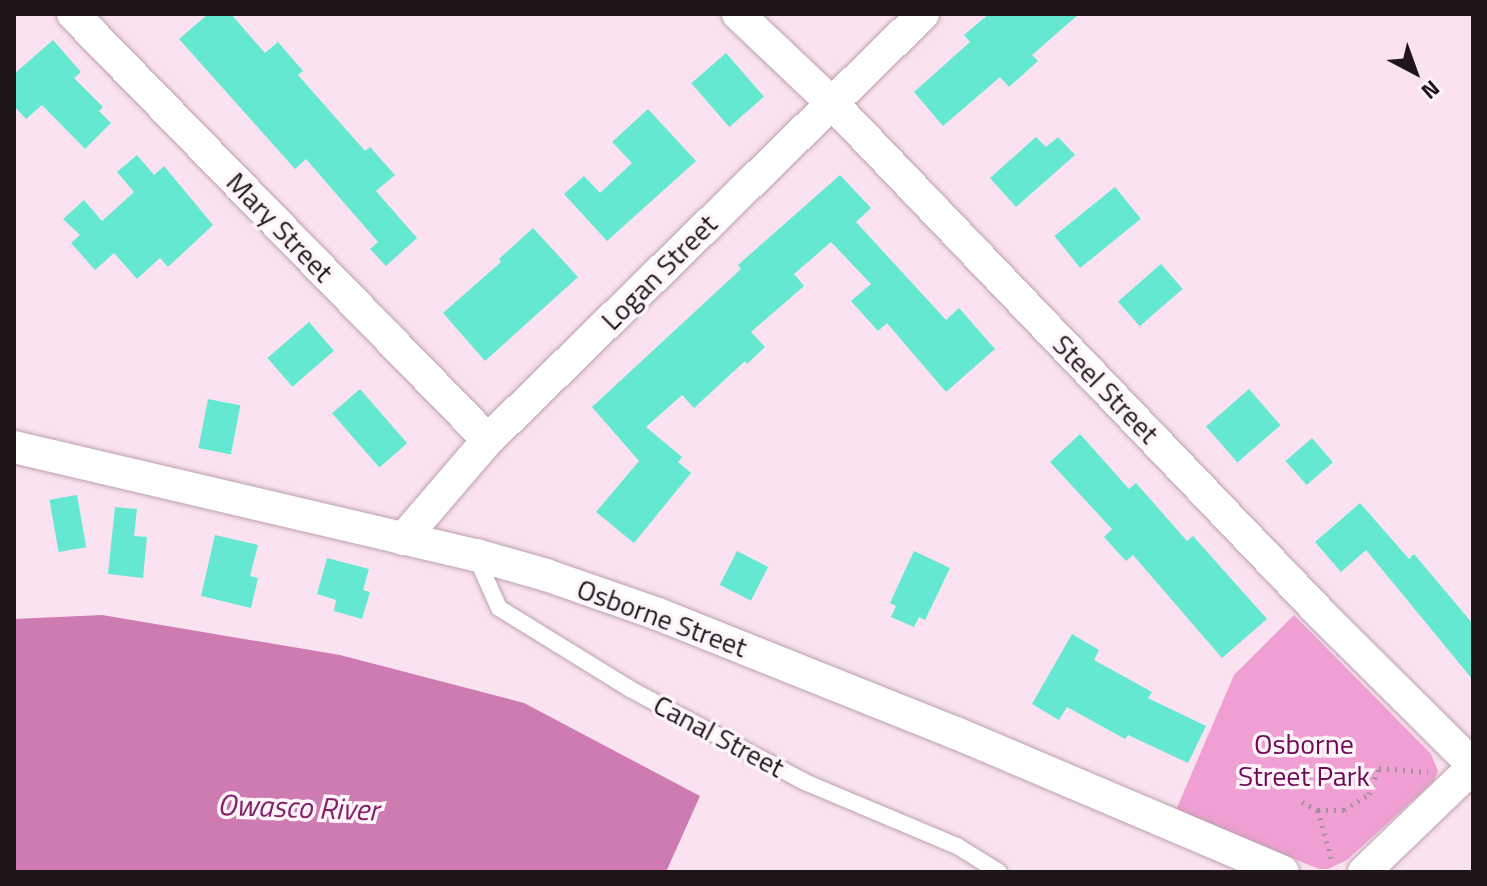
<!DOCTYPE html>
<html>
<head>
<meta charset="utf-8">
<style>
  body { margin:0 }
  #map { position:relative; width:1487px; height:886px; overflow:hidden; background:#fbe2f0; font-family:"Titillium Web",sans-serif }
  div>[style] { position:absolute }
  .green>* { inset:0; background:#ef9fd1 }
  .water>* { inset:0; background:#cd7bb0 }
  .building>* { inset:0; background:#64e8d1; transform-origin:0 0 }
  .path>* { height:5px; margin-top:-2.5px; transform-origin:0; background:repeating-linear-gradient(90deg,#a3909b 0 2px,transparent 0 8px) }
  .roads { filter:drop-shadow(0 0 2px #baa2b0) drop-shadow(0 0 2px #baa2b0) }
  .service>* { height:16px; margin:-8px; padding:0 8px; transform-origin:8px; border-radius:8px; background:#fff }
  .minor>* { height:32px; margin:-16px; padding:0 16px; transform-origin:16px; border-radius:16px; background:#fff }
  span { translate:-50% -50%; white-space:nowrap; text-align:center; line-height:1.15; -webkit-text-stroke:7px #fef4fa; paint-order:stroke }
  .street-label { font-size:28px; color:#1f161c }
  .park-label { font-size:28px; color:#6f0855 }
  .water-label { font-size:30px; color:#842368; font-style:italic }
  .frame { position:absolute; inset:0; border:16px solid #1f161c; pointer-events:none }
  .north { position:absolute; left:1375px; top:32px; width:80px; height:80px; -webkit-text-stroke:6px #fef4fa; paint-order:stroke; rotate:139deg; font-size:22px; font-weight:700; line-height:32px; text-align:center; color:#1f161c }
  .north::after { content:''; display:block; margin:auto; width:28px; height:36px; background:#1f161c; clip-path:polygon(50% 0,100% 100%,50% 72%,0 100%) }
</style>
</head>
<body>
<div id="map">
  <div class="green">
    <i style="clip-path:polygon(1294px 615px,1431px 754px,1438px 771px,1434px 781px,1347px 860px,1328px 869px,1319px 869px,1176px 810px,1234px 675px)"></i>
  </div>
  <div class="water">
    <i style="clip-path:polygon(102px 615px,340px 655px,524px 703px,700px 796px,666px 872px,14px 872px,14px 619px)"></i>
  </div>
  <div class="building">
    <i style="clip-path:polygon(208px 14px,231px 14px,265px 53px,278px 42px,303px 71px,298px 75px,365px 151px,370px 147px,395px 175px,376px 191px,417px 238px,386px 266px,370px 249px,378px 242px,306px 159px,295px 169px,179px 39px)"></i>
    <i style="clip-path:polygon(989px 14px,1079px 14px,1032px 55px,1038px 61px,1009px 87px,1000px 77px,943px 126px,914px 92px,970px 42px,964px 35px)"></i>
    <i style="clip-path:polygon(53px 40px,81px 72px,74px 78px,103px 107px,99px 111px,111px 123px,85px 149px,42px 105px,26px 119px,14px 106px,14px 74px)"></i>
    <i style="left:726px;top:53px;width:58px;height:46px;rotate:49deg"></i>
    <i style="clip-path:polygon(648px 109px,696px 161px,607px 241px,564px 194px,584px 176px,600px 193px,632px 163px,612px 142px)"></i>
    <i style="clip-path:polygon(1036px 137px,1046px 147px,1058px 137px,1075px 155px,1016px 207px,990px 178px)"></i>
    <i style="clip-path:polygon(137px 155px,154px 175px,164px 166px,213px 225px,168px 267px,160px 258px,137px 279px,114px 253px,95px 270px,71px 243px,80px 235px,63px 219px,84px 200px,102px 221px,134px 192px,117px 172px)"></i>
    <i style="clip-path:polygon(840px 175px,871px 208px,856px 222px,946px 320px,959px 308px,995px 349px,946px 392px,887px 323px,878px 331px,851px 301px,871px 284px,831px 242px,794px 274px,804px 286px,751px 332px,765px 347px,747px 364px,745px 361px,694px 408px,682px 395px,646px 427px,682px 457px,678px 462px,691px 473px,634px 543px,596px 512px,639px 461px,592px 407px,741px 269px,738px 265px)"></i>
    <i style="left:1115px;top:187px;width:41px;height:78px;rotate:51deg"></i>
    <i style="clip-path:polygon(533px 228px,578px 277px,485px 361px,443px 313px,501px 262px,499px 259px)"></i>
    <i style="left:1161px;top:264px;width:33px;height:57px;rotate:49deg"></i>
    <i style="left:309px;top:322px;width:38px;height:55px;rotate:49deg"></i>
    <i style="left:360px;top:389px;width:72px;height:37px;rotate:49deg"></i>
    <i style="left:1249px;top:389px;width:48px;height:57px;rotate:49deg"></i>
    <i style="left:208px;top:399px;width:33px;height:50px;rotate:11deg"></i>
    <i style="clip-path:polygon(1080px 434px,1129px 489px,1136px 483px,1187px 541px,1193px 536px,1267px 619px,1222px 658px,1133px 555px,1126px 561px,1104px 537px,1112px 529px,1050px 462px)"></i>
    <i style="left:1312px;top:438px;width:32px;height:35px;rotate:49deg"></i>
    <i style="left:77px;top:495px;width:53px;height:28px;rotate:80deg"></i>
    <i style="clip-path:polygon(1360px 503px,1409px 559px,1414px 554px,1473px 624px,1473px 680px,1366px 550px,1341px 572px,1315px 542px)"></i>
    <i style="clip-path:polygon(115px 507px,137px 509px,134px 536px,147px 537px,143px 578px,108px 574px)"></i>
    <i style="clip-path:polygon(215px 535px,258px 545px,250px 576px,258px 578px,251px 608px,201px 596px)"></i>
    <i style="left:737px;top:551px;width:35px;height:38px;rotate:27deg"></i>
    <i style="clip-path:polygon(914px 551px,950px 568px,925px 620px,919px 617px,914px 627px,891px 617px,896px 606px,890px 603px)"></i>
    <i style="clip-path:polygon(327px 558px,369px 569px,363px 590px,370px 592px,362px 619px,334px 611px,336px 600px,317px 594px)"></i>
    <i style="clip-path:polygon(1072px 634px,1099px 650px,1094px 660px,1152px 692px,1148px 698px,1206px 726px,1188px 763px,1128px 735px,1125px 739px,1067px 707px,1059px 720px,1032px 704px)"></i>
  </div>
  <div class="path">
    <i style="left:1302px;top:802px;width:18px;rotate:27deg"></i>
    <i style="left:1318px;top:810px;width:26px"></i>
    <i style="left:1344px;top:810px;width:30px;rotate:-33deg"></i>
    <i style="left:1369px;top:794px;width:28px;rotate:-69deg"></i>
    <i style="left:1379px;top:768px;width:49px;rotate:4.7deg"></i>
    <i style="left:1318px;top:810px;width:50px;rotate:74.8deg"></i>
  </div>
  <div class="roads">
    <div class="service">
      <i style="left:476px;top:557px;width:56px;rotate:65.7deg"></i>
      <i style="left:499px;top:608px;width:154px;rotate:31.7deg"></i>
      <i style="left:630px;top:689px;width:200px;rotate:28deg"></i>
      <i style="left:807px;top:783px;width:163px;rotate:22.8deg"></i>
      <i style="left:957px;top:846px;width:49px;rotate:31.8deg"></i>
    </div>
    <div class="minor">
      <i style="left:73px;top:14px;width:595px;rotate:45.75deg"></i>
      <i style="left:738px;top:14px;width:131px;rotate:43.5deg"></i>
      <i style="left:833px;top:104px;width:712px;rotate:46.25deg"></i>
      <i style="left:1325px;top:618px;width:209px;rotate:44.8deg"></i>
      <i style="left:14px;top:447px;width:474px;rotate:13.2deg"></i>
      <i style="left:476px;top:555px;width:73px;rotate:15.9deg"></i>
      <i style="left:546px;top:575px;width:119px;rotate:19.2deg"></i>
      <i style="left:658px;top:614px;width:321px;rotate:21.8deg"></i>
      <i style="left:956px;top:733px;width:355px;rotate:23deg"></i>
      <i style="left:403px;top:539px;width:130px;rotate:-49.4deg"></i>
      <i style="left:488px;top:440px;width:609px;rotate:-44.4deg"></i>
      <i style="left:1364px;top:872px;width:151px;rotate:-43.9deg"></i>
    </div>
  </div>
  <div class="street-label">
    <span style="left:280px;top:227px;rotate:46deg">Mary Street</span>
    <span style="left:659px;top:272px;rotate:-45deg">Logan Street</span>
    <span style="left:1106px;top:389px;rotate:46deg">Steel Street</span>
    <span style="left:662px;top:618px;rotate:20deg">Osborne Street</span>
    <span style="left:719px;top:736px;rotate:28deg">Canal Street</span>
  </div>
  <div class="park-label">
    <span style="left:1304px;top:760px">Osborne<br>Street Park</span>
  </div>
  <div class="water-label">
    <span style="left:298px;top:807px;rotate:2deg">Owasco River</span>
  </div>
  <div class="frame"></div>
  <div class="north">N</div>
</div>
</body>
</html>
